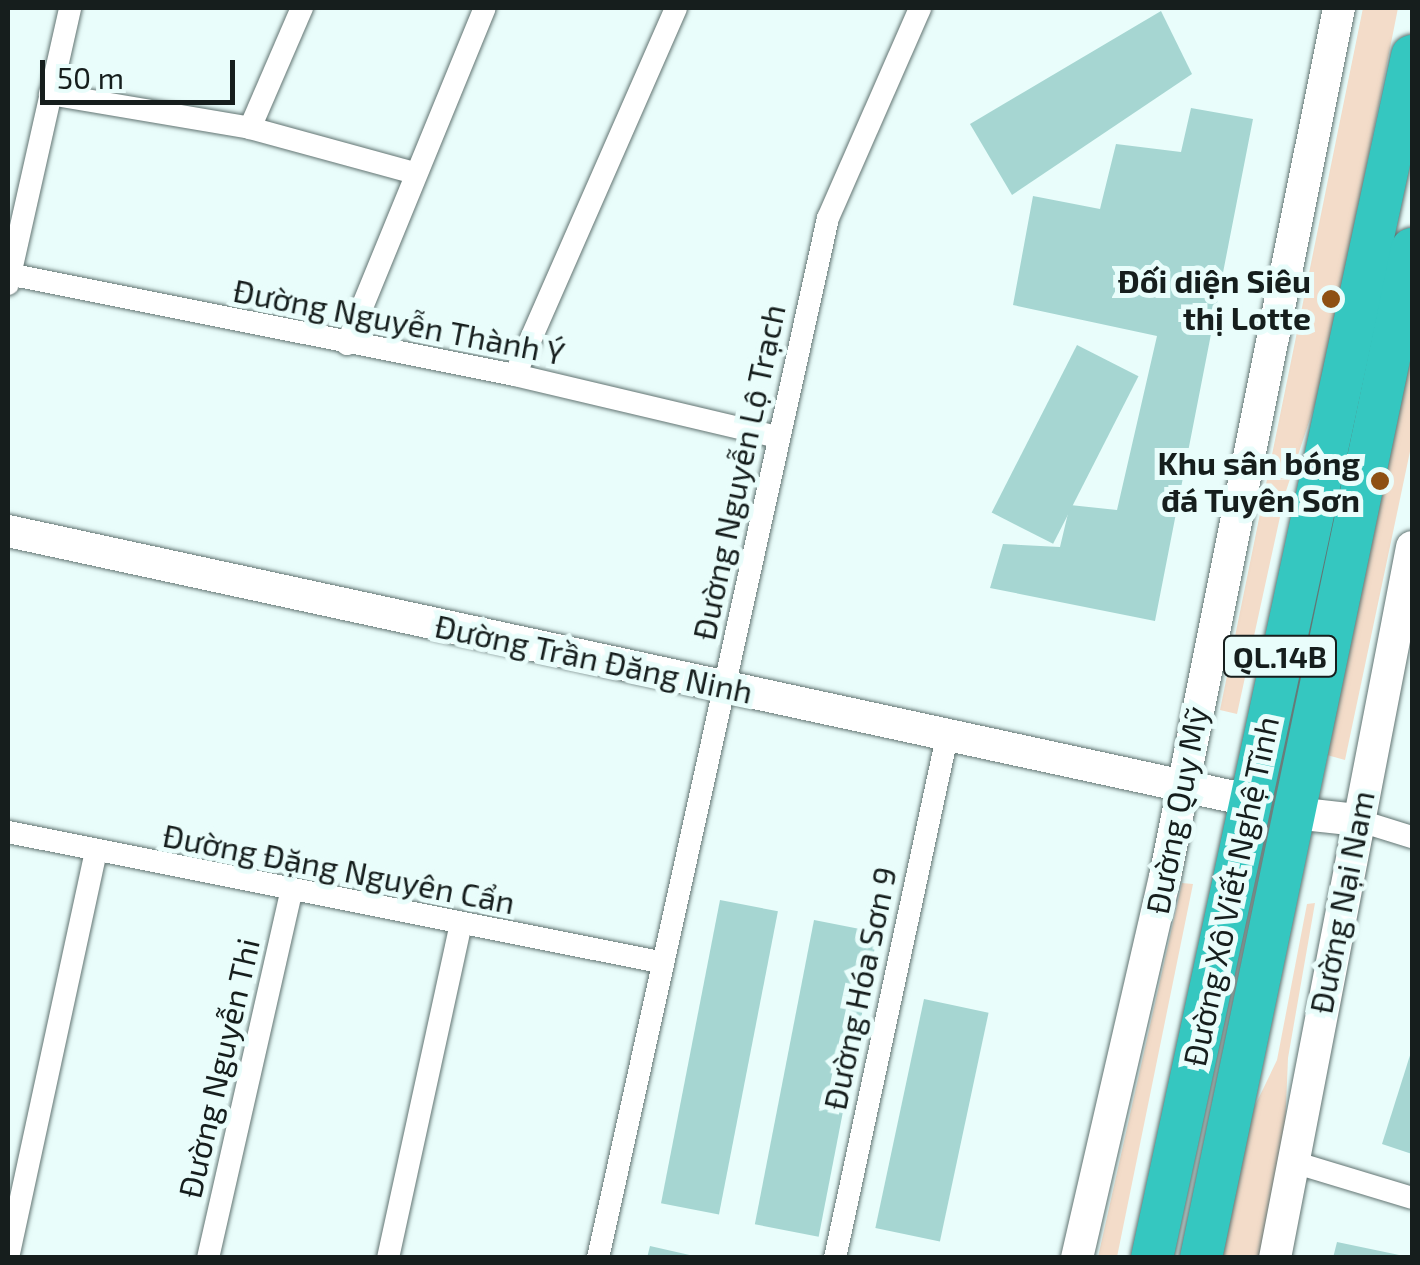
<!DOCTYPE html>
<html>
<head>
<meta charset="utf-8">
<style>
  body { margin:0 }
  #map { position:relative; width:1420px; height:1265px; overflow:hidden; background:#e9fdfb; font-family:"Exo 2",sans-serif }
  div>[style] { position:absolute }
  .green>* { inset:0; background:#f3dcc9 }
  .building>* { inset:0; background:#a6d6d2; transform-origin:0 0 }
  .roads { filter:drop-shadow(0 0 2px #627472) drop-shadow(0 0 2px #627472) }
  .street>* { height:22px; margin:-11px; padding:0 11px; transform-origin:11px; border-radius:11px; background:#fff }
  .secondary>* { height:32px; margin:-16px; padding:0 16px; transform-origin:16px; border-radius:16px; background:#fff }
  .highway>* { height:42px; margin:-21px; padding:0 21px; transform-origin:21px; border-radius:21px; background:#35c7c0 }
  .dots>* { width:28px; height:28px; translate:-50% -50%; box-sizing:border-box; border:5px solid #e9fdfb; border-radius:50% }
  span { translate:-50% -50%; white-space:nowrap; text-align:center; line-height:1.15; -webkit-text-stroke:10px #e9fdfb; paint-order:stroke }
  .shield-label span { padding:2px 8px; background:#e9fdfb; border:2px solid; border-radius:8px; -webkit-text-stroke-width:0 }
  .shield-label { font-size:30px; color:#161e1d; font-weight:700 }
  .poi-label { font-size:32px; color:#161e1d; font-weight:700 }
  .right { translate:-100% -50%; text-align:right }
  .street-label { font-size:32px; color:#161e1d }
  .frame { position:absolute; inset:0; border:10px solid #161e1d; pointer-events:none }
  .scale { position:absolute; left:40px; top:60px; width:195px; height:45px; box-sizing:border-box; border:5px solid #161e1d; border-top:0; padding-left:12px; font-size:30px; line-height:35px; white-space:nowrap; color:#161e1d; -webkit-text-stroke:8px #e9fdfb; paint-order:stroke }
</style>
</head>
<body>
<div id="map">
  <div class="green">
    <i style="clip-path:polygon(1363px 8px,1398px 8px,1325px 374px,1285px 494px,1237px 714px,1220px 710px)"></i>
    <i style="clip-path:polygon(1412px 344px,1412px 442px,1345px 760px,1327px 755px)"></i>
    <i style="clip-path:polygon(1182px 883px,1193px 884px,1117px 1257px,1098px 1257px)"></i>
    <i style="clip-path:polygon(1315px 903px,1288px 1058px,1285px 1130px,1261px 1257px,1221px 1258px,1251px 1114px,1277px 1060px,1307px 904px)"></i>
  </div>
  <div class="building">
    <i style="clip-path:polygon(1161px 11px,1192px 74px,1012px 195px,970px 124px)"></i>
    <i style="clip-path:polygon(1191px 108px,1253px 119px,1155px 621px,990px 588px,1003px 544px,1060px 547px,1070px 505px,1117px 510px,1157px 336px,1013px 305px,1033px 196px,1100px 209px,1116px 144px,1181px 152px)"></i>
    <i style="left:1077px;top:345px;width:69px;height:188px;rotate:27deg"></i>
    <i style="left:720px;top:900px;width:59px;height:309px;rotate:11deg"></i>
    <i style="left:814px;top:920px;width:65px;height:310px;rotate:11deg"></i>
    <i style="left:924px;top:999px;width:66px;height:234px;rotate:12deg"></i>
    <i style="clip-path:polygon(1412px 1049px,1412px 1154px,1382px 1144px)"></i>
    <i style="clip-path:polygon(1337px 1242px,1404px 1256px,1404px 1258px,1333px 1258px)"></i>
    <i style="clip-path:polygon(650px 1246px,694px 1256px,694px 1258px,647px 1258px)"></i>
  </div>
  <div class="roads">
    <div class="street">
      <i style="left:50px;top:94px;width:203px;rotate:9.6deg"></i>
      <i style="left:250px;top:128px;width:170px;rotate:15.3deg"></i>
      <i style="left:250px;top:128px;width:131px;rotate:-66.6deg"></i>
      <i style="left:8px;top:274px;width:517px;rotate:11.27deg"></i>
      <i style="left:515px;top:375px;width:269px;rotate:13.3deg"></i>
      <i style="left:8px;top:284px;width:283px;rotate:-77.3deg"></i>
      <i style="left:347px;top:344px;width:363px;rotate:-67.7deg"></i>
      <i style="left:515px;top:375px;width:401px;rotate:-66.3deg"></i>
      <i style="left:1357px;top:820px;width:58px;rotate:17.2deg"></i>
      <i style="left:8px;top:832px;width:664px;rotate:11.29deg"></i>
      <i style="left:1293px;top:1162px;width:124px;rotate:16.8deg"></i>
      <i style="left:8px;top:1258px;width:415px;rotate:-77.8deg"></i>
      <i style="left:208px;top:1258px;width:374px;rotate:-77.2deg"></i>
      <i style="left:388px;top:1258px;width:339px;rotate:-77.7deg"></i>
      <i style="left:598px;top:1258px;width:1065px;rotate:-77.53deg"></i>
      <i style="left:828px;top:218px;width:229px;rotate:-66.3deg"></i>
      <i style="left:835px;top:1258px;width:538px;rotate:-77.88deg"></i>
    </div>
    <div class="secondary">
      <i style="left:8px;top:531px;width:1269px;rotate:12.24deg"></i>
      <i style="left:1294px;top:813px;width:63px;rotate:6.3deg"></i>
      <i style="left:1077px;top:1258px;width:391px;rotate:-77deg"></i>
      <i style="left:1165px;top:877px;width:886px;rotate:-78.68deg"></i>
      <i style="left:1275px;top:1258px;width:724px;rotate:-79.09deg"></i>
    </div>
    <div class="highway">
      <i style="left:1152px;top:1258px;width:1230px;rotate:-77.79deg"></i>
      <i style="left:1201px;top:1258px;width:1031px;rotate:-78.19deg"></i>
    </div>
  </div>
  <div class="dots">
    <i style="left:1331px;top:299px;background:#8e5113"></i>
    <i style="left:1380px;top:481px;background:#8e5113"></i>
  </div>
  <div class="shield-label">
    <span style="left:1280px;top:656px">QL.14B</span>
  </div>
  <div class="poi-label">
    <span class="right" style="left:1311px;top:299px">Đối diện Siêu<br>thị Lotte</span>
    <span class="right" style="left:1360px;top:481px">Khu sân bóng<br>đá Tuyên Sơn</span>
  </div>
  <div class="street-label">
    <span style="left:399px;top:321px;rotate:11deg">Đường Nguyễn Thành Ý</span>
    <span style="left:738px;top:472px;rotate:-78deg">Đường Nguyễn Lộ Trạch</span>
    <span style="left:594px;top:658px;rotate:12deg">Đường Trần Đăng Ninh</span>
    <span style="left:1176px;top:810px;rotate:-79deg">Đường Quy Mỹ</span>
    <span style="left:339px;top:868px;rotate:11deg">Đường Đặng Nguyên Cẩn</span>
    <span style="left:1230px;top:891px;rotate:-78deg">Đường Xô Viết Nghệ Tĩnh</span>
    <span style="left:1341px;top:902px;rotate:-79deg">Đường Nại Nam</span>
    <span style="left:859px;top:988px;rotate:-78deg">Đường Hóa Sơn 9</span>
    <span style="left:218px;top:1068px;rotate:-77deg">Đường Nguyễn Thi</span>
  </div>
  <div class="frame"></div>
  <div class="scale">50 m</div>
</div>
</body>
</html>
